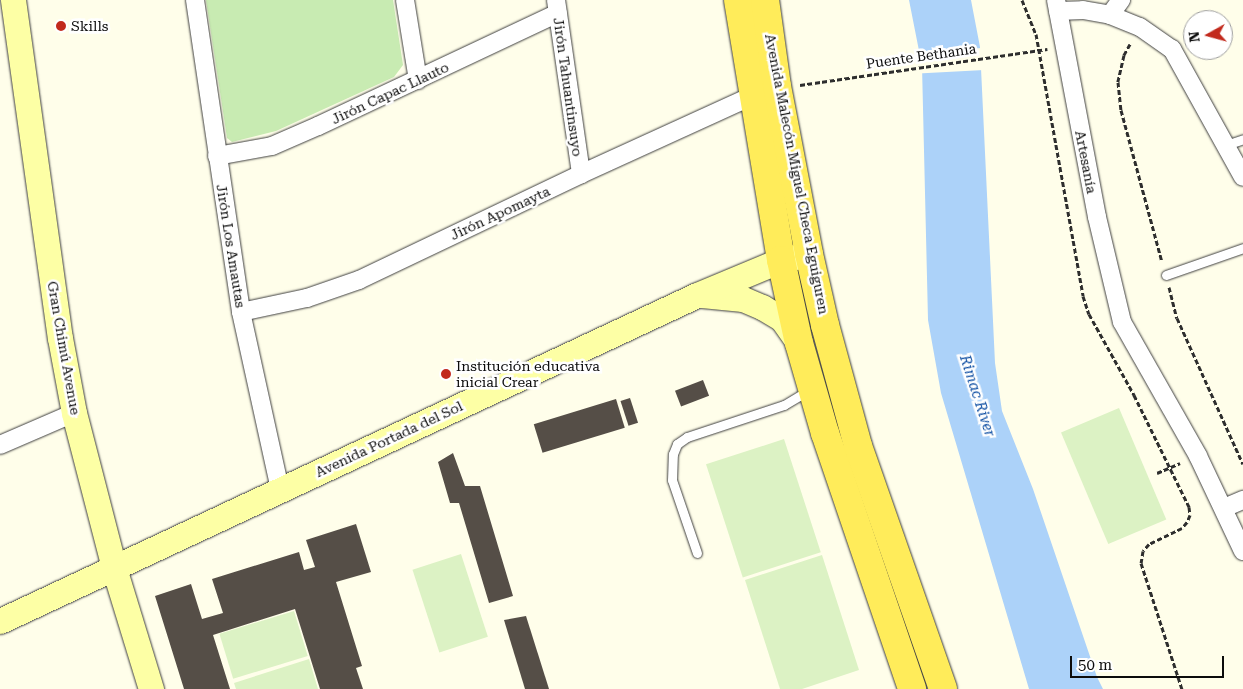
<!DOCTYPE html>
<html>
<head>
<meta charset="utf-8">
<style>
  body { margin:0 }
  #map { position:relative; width:1243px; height:689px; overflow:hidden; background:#fffeea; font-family:"Roboto Serif",serif }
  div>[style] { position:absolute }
  .green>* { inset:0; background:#c8ebb2 }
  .pitch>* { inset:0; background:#dcf2c4; transform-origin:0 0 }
  .water>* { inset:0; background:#acd2f9 }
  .pier>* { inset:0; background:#fffeea; transform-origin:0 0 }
  .building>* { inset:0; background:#554e47; transform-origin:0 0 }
  .path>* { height:3px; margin-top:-1.5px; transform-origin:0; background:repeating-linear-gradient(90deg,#2e2e2e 0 5px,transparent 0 7.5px) }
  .roads { filter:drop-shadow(0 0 1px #3f3f3f) drop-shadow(0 0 1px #3f3f3f) }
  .lane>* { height:9px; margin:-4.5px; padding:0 4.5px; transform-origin:4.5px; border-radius:4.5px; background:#fff }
  .street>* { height:18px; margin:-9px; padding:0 9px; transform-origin:9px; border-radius:9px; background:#fff }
  .secondary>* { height:25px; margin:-12.5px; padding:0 12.5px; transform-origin:12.5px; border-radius:12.5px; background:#fdffa5 }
  .primary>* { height:28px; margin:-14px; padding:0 14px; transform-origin:14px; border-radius:14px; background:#ffec5a }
  .dots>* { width:14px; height:14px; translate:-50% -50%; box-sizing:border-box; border:2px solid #fff; border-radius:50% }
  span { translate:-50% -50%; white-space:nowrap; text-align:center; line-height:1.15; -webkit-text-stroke:5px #fff; paint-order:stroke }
  .poi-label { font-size:14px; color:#0c0c0c }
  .left { translate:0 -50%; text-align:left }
  .street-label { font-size:14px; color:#0c0c0c }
  .water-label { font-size:15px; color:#0f4fa3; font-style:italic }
  .north { position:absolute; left:1183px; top:10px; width:50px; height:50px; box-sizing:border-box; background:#fff; border:1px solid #9e9e9e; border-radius:50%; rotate:263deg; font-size:14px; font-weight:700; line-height:20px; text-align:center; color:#0c0c0c }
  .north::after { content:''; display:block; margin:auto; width:18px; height:22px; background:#c22a1d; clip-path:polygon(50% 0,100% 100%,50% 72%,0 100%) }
  .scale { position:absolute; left:1070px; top:656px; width:154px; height:22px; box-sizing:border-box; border:2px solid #0c0c0c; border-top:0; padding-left:6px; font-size:15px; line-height:18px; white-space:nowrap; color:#0c0c0c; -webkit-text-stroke:4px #fff; paint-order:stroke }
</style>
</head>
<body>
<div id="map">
  <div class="green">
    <i style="clip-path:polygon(206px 0,393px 0,403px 65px,394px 77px,276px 131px,232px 142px,227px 138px)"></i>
  </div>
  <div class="pitch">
    <i style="left:1119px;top:408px;width:121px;height:63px;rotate:67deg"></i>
    <i style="left:784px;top:439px;width:119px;height:82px;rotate:72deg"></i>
    <i style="left:461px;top:554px;width:87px;height:51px;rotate:72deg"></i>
    <i style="clip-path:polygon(822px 555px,859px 670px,802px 689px,780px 689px,745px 580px)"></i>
    <i style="left:294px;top:611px;width:47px;height:78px;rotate:73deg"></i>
    <i style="clip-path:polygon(309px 659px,318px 689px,236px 689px,234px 683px)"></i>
  </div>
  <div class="water">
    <i style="clip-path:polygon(909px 0,971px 0,980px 47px,995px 363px,1002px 411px,1033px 489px,1097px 677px,1103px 689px,1029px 689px,941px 393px,928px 320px,922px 66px)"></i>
  </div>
  <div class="pier">
    <i style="left:983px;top:48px;width:22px;height:66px;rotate:87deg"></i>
  </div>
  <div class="building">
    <i style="left:703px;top:380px;width:17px;height:30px;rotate:69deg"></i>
    <i style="left:630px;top:398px;width:26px;height:10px;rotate:72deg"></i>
    <i style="left:616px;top:399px;width:30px;height:86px;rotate:73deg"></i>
    <i style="clip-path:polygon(453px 453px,465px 486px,480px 486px,513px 596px,489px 603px,459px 503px,450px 503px,438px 462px)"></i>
    <i style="clip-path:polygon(356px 524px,371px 572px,336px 582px,362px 666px,356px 668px,363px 689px,320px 689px,295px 609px,213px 635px,230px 689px,184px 689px,155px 596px,191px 584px,202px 619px,223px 613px,212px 579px,299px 552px,304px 570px,315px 567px,306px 540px)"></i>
    <i style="clip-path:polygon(526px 616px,549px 689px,525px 689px,504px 620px)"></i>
  </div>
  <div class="path">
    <i style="left:1022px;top:0;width:37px;rotate:68deg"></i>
    <i style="left:1036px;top:34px;width:266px;rotate:79.8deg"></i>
    <i style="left:1083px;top:296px;width:19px;rotate:72deg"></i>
    <i style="left:1089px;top:314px;width:93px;rotate:60.9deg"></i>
    <i style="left:1134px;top:395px;width:125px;rotate:63.8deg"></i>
    <i style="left:1189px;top:507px;width:8px;rotate:83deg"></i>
    <i style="left:1190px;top:515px;width:8px;rotate:113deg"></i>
    <i style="left:1187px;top:522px;width:8px;rotate:130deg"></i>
    <i style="left:1182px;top:528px;width:37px;rotate:154deg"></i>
    <i style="left:1149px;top:544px;width:9px;rotate:131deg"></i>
    <i style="left:1143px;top:551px;width:12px;rotate:99deg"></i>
    <i style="left:1141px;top:563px;width:133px;rotate:72deg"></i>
    <i style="left:1130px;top:44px;width:13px;rotate:119deg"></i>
    <i style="left:1124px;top:55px;width:28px;rotate:103deg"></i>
    <i style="left:1118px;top:82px;width:28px;rotate:84deg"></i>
    <i style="left:1121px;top:110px;width:157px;rotate:74.9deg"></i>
    <i style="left:800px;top:85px;width:250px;rotate:-8.3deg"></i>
    <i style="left:1169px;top:287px;width:32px;rotate:76deg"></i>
    <i style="left:1177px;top:318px;width:160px;rotate:65.7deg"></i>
    <i style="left:1157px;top:473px;width:25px;rotate:-23deg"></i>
  </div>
  <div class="roads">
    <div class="lane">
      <i style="left:1226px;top:145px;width:18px;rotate:-19deg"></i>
      <i style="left:1166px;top:275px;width:82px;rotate:-19.3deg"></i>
      <i style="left:697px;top:553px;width:77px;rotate:-108.9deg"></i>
      <i style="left:672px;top:480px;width:26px;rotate:-88deg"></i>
      <i style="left:673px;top:454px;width:11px;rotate:-68deg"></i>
      <i style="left:677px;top:444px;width:12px;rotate:-35deg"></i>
      <i style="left:687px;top:437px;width:102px;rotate:-18.3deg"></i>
      <i style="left:784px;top:405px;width:29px;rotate:-31deg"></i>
    </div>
    <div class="street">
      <i style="left:195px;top:0;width:315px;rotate:81.6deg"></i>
      <i style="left:241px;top:312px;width:182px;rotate:77.6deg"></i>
      <i style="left:405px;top:0;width:81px;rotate:80.8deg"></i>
      <i style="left:556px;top:0;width:176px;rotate:81.8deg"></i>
      <i style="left:1056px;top:0;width:221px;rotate:79.3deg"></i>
      <i style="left:1097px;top:217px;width:108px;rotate:76.6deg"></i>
      <i style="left:1122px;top:322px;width:154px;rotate:60.4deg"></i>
      <i style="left:1198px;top:456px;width:105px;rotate:64.7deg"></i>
      <i style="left:1058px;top:11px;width:25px;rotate:-2deg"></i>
      <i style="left:1083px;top:10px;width:27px;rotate:10deg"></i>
      <i style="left:1110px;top:15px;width:32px;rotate:22deg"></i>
      <i style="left:1140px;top:27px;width:39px;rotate:35deg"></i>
      <i style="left:1172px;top:49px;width:146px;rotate:61deg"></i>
      <i style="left:1110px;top:15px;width:19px;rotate:-54deg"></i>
      <i style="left:217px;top:156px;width:56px;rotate:-10.3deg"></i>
      <i style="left:272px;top:146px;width:50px;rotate:-23.5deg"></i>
      <i style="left:318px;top:126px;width:265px;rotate:-25.2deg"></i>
      <i style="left:241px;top:312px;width:67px;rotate:-12deg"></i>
      <i style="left:307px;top:298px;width:55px;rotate:-19.1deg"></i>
      <i style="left:359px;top:280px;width:246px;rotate:-25.5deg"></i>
      <i style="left:581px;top:174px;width:188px;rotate:-24.5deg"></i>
      <i style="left:0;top:445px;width:81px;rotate:-23.4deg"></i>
      <i style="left:1224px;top:508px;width:21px;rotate:-23deg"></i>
    </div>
    <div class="secondary">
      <i style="left:13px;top:0;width:341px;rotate:82.1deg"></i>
      <i style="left:60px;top:338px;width:76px;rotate:79.4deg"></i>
      <i style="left:74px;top:413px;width:160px;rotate:75.5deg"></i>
      <i style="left:114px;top:568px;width:127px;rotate:73deg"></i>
      <i style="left:702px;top:295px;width:41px;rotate:5.6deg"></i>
      <i style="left:743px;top:299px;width:21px;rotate:23deg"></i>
      <i style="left:762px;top:307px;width:23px;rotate:31deg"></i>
      <i style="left:782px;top:319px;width:29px;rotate:55deg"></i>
      <i style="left:0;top:621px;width:769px;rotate:-25.07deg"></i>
      <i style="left:697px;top:295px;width:91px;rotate:-22.6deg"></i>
      <i style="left:781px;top:260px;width:29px;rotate:-12deg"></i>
    </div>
    <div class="primary">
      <i style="left:738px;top:0;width:264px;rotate:80.6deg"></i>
      <i style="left:781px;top:260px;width:85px;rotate:77.8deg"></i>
      <i style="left:799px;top:343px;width:94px;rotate:73.9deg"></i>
      <i style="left:825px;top:433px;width:270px;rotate:71.2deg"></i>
      <i style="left:765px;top:0;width:87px;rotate:82.1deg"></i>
      <i style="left:777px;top:86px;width:171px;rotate:79.2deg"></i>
      <i style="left:809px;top:254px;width:73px;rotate:77.3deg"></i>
      <i style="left:825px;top:325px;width:125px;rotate:74.7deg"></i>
      <i style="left:858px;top:446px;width:257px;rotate:70.7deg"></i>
    </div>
  </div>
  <div class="dots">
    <i style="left:61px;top:26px;background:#c22a1d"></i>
    <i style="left:446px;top:374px;background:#c22a1d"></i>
  </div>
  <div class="poi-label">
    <span class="left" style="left:71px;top:26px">Skills</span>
    <span class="left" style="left:456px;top:374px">Institución educativa<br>inicial Crear</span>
  </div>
  <div class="street-label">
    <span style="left:921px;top:56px;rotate:-8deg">Puente Bethania</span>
    <span style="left:568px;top:87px;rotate:82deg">Jirón Tahuantinsuyo</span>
    <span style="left:390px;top:93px;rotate:-25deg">Jirón Capac Llauto</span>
    <span style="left:1086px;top:162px;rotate:79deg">Artesanía</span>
    <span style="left:797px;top:174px;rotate:79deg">Avenida Malecón Miguel Checa Eguiguren</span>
    <span style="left:500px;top:213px;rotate:-25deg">Jirón Apomayta</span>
    <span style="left:231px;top:246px;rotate:81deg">Jirón Los Amautas</span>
    <span style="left:64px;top:348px;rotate:80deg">Gran Chimú Avenue</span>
    <span style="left:389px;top:439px;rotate:-25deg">Avenida Portada del Sol</span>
  </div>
  <div class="water-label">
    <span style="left:977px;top:396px;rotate:72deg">Rimac River</span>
  </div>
  <div class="north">N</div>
  <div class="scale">50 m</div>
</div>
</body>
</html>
